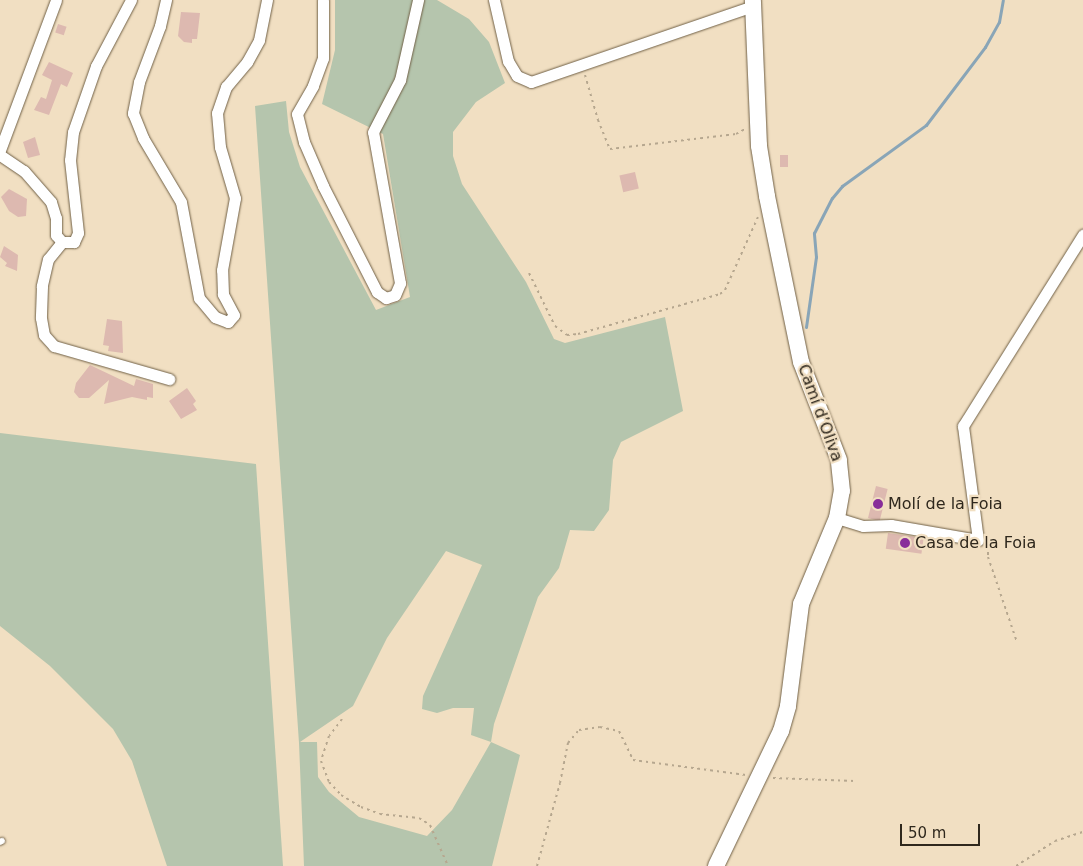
<!DOCTYPE html>
<html>
<head>
<meta charset="utf-8">
<style>
  body { margin:0 }
  #map { position:relative; width:1083px; height:866px; overflow:hidden; background:#f1dfc2; font-family:"DejaVu Sans",sans-serif }
  div>[style] { position:absolute }
  .green>* { inset:0; background:#b5c5ad }
  .stream>* { height:3px; margin:-1.5px; padding:0 1.5px; transform-origin:1.5px; border-radius:1.5px; background:#89a5b7 }
  .building>* { inset:0; background:#ddb9b0; transform-origin:0 0 }
  .path>* { height:2px; margin-top:-1px; transform-origin:0; background:repeating-linear-gradient(90deg,#b6a78f 0 2.5px,transparent 0 6.5px) }
  .roads { filter:drop-shadow(0 0 1px #706046) drop-shadow(0 0 1px #706046) }
  .lane>* { height:5.5px; margin:-2.75px; padding:0 2.75px; transform-origin:2.75px; border-radius:2.75px; background:#fff }
  .street>* { height:11px; margin:-5.5px; padding:0 5.5px; transform-origin:5.5px; border-radius:5.5px; background:#fff }
  .secondary>* { height:16px; margin:-8px; padding:0 8px; transform-origin:8px; border-radius:8px; background:#fff }
  .dots>* { width:14px; height:14px; translate:-50% -50%; box-sizing:border-box; border:2px solid #f1dfc2; border-radius:50% }
  span { translate:-50% -50%; white-space:nowrap; text-align:center; line-height:1.15; -webkit-text-stroke:4.5px #f1dfc2; paint-order:stroke }
  .street-label { font-size:16px; color:#2f281d }
  .poi-label { font-size:16px; color:#2f281d }
  .left { translate:0 -50%; text-align:left }
  .scale { position:absolute; left:900px; top:824px; width:80px; height:22px; box-sizing:border-box; border:2px solid #2f281d; border-top:0; padding-left:6px; font-size:15px; line-height:18px; white-space:nowrap; color:#2f281d; -webkit-text-stroke:4px #f1dfc2; paint-order:stroke }
</style>
</head>
<body>
<div id="map">
  <div class="green">
    <i style="clip-path:polygon(evenodd,335px 0,437px 0,469px 19px,489px 42px,505px 83px,476px 102px,453px 132px,453px 156px,462px 184px,526px 282px,554px 339px,565px 343px,665px 317px,683px 411px,621px 442px,613px 460px,609px 510px,594px 531px,570px 530px,559px 568px,538px 597px,494px 724px,491px 742px,520px 755px,492px 866px,304px 866px,299px 743px,255px 106px,286px 101px,289px 132px,300px 167px,376px 310px,410px 297px,383px 134px,322px 104px,335px 50px,335px 0,446px 551px,482px 565px,423px 696px,422px 709px,437px 713px,453px 708px,474px 708px,471px 735px,491px 742px,452px 810px,427px 836px,359px 817px,329px 792px,318px 777px,317px 742px,300px 742px,353px 706px,387px 638px,446px 551px)"></i>
    <i style="clip-path:polygon(0 433px,256px 464px,283px 866px,167px 866px,132px 761px,113px 729px,50px 666px,0 626px)"></i>
  </div>
  <div class="stream">
    <i style="left:806px;top:327px;width:71px;rotate:-81.9deg"></i>
    <i style="left:816px;top:257px;width:24px;rotate:-95deg"></i>
    <i style="left:814px;top:233px;width:39px;rotate:-63deg"></i>
    <i style="left:832px;top:198px;width:16px;rotate:-50deg"></i>
    <i style="left:842px;top:186px;width:104px;rotate:-36deg"></i>
    <i style="left:926px;top:125px;width:98px;rotate:-52.9deg"></i>
    <i style="left:985px;top:47px;width:29px;rotate:-61deg"></i>
    <i style="left:999px;top:22px;width:22px;rotate:-80deg"></i>
  </div>
  <div class="building">
    <i style="clip-path:polygon(181px 12px,200px 13px,197px 39px,192px 39px,192px 43px,184px 42px,178px 36px)"></i>
    <i style="left:58px;top:24px;width:9px;height:9px;rotate:18deg"></i>
    <i style="clip-path:polygon(49px 62px,73px 73px,67px 87px,61px 84px,49px 115px,34px 110px,41px 97px,46px 99px,52px 80px,42px 75px)"></i>
    <i style="clip-path:polygon(35px 137px,40px 155px,28px 158px,23px 142px)"></i>
    <i style="left:780px;top:155px;width:8px;height:12px"></i>
    <i style="left:635px;top:172px;width:17px;height:16px;rotate:77deg"></i>
    <i style="clip-path:polygon(9px 189px,27px 199px,26px 216px,18px 217px,9px 211px,1px 197px)"></i>
    <i style="clip-path:polygon(4px 246px,18px 255px,17px 271px,5px 266px,7px 263px,0 257px)"></i>
    <i style="clip-path:polygon(107px 319px,122px 321px,123px 353px,108px 351px,109px 346px,103px 345px)"></i>
    <i style="clip-path:polygon(90px 365px,134px 386px,136px 379px,153px 384px,153px 398px,147px 397px,147px 400px,132px 397px,104px 404px,109px 380px,89px 398px,79px 398px,74px 392px,76px 383px)"></i>
    <i style="clip-path:polygon(187px 388px,196px 401px,193px 404px,197px 410px,181px 419px,169px 401px)"></i>
    <i style="left:876px;top:486px;width:12px;height:33px;rotate:14deg"></i>
    <i style="left:888px;top:533px;width:36px;height:16px;rotate:8deg"></i>
  </div>
  <div class="path">
    <i style="left:585px;top:75px;width:47px;rotate:73.9deg"></i>
    <i style="left:598px;top:120px;width:31px;rotate:68deg"></i>
    <i style="left:610px;top:149px;width:127px;rotate:-6.8deg"></i>
    <i style="left:736px;top:134px;width:10px;rotate:-29deg"></i>
    <i style="left:529px;top:273px;width:59px;rotate:63.9deg"></i>
    <i style="left:555px;top:326px;width:15px;rotate:37deg"></i>
    <i style="left:567px;top:335px;width:11px;rotate:-5deg"></i>
    <i style="left:578px;top:334px;width:148px;rotate:-15.7deg"></i>
    <i style="left:720px;top:294px;width:6px;rotate:-39deg"></i>
    <i style="left:725px;top:290px;width:80px;rotate:-65.7deg"></i>
    <i style="left:988px;top:546px;width:11px;rotate:90deg"></i>
    <i style="left:988px;top:557px;width:90px;rotate:71.2deg"></i>
    <i style="left:342px;top:719px;width:21px;rotate:127deg"></i>
    <i style="left:329px;top:736px;width:26px;rotate:108deg"></i>
    <i style="left:321px;top:761px;width:22px;rotate:69deg"></i>
    <i style="left:329px;top:782px;width:18px;rotate:47deg"></i>
    <i style="left:341px;top:795px;width:23px;rotate:31deg"></i>
    <i style="left:361px;top:807px;width:20px;rotate:20deg"></i>
    <i style="left:380px;top:814px;width:39px;rotate:6deg"></i>
    <i style="left:419px;top:818px;width:13px;rotate:32deg"></i>
    <i style="left:430px;top:825px;width:45px;rotate:66.3deg"></i>
    <i style="left:773px;top:778px;width:82px;rotate:2.1deg"></i>
    <i style="left:537px;top:866px;width:86px;rotate:-74.5deg"></i>
    <i style="left:560px;top:783px;width:41px;rotate:-78.7deg"></i>
    <i style="left:568px;top:743px;width:17px;rotate:-50deg"></i>
    <i style="left:579px;top:730px;width:21px;rotate:-8deg"></i>
    <i style="left:600px;top:727px;width:19px;rotate:12deg"></i>
    <i style="left:619px;top:731px;width:32px;rotate:64deg"></i>
    <i style="left:633px;top:760px;width:114px;rotate:7.6deg"></i>
    <i style="left:1016px;top:866px;width:46px;rotate:-32.7deg"></i>
    <i style="left:1055px;top:841px;width:29px;rotate:-18deg"></i>
  </div>
  <div class="roads">
    <div class="lane">
      <i style="left:0;top:842px;width:2px;rotate:-27deg"></i>
    </div>
    <div class="street">
      <i style="left:131px;top:0;width:75px;rotate:117.9deg"></i>
      <i style="left:96px;top:66px;width:70px;rotate:109.2deg"></i>
      <i style="left:73px;top:132px;width:28px;rotate:96deg"></i>
      <i style="left:70px;top:160px;width:73px;rotate:83.7deg"></i>
      <i style="left:78px;top:233px;width:10px;rotate:114deg"></i>
      <i style="left:74px;top:242px;width:12px;rotate:180deg"></i>
      <i style="left:62px;top:242px;width:22px;rotate:129deg"></i>
      <i style="left:48px;top:259px;width:28px;rotate:103deg"></i>
      <i style="left:42px;top:286px;width:32px;rotate:92deg"></i>
      <i style="left:41px;top:318px;width:17px;rotate:80deg"></i>
      <i style="left:44px;top:335px;width:15px;rotate:48deg"></i>
      <i style="left:54px;top:346px;width:120px;rotate:16deg"></i>
      <i style="left:166px;top:0;width:27px;rotate:103deg"></i>
      <i style="left:160px;top:26px;width:60px;rotate:110.6deg"></i>
      <i style="left:139px;top:82px;width:32px;rotate:101deg"></i>
      <i style="left:133px;top:113px;width:27px;rotate:68deg"></i>
      <i style="left:143px;top:138px;width:74px;rotate:59.3deg"></i>
      <i style="left:181px;top:202px;width:98px;rotate:79.4deg"></i>
      <i style="left:199px;top:298px;width:25px;rotate:50deg"></i>
      <i style="left:215px;top:317px;width:14px;rotate:21deg"></i>
      <i style="left:228px;top:322px;width:9px;rotate:-49deg"></i>
      <i style="left:234px;top:315px;width:24px;rotate:-118deg"></i>
      <i style="left:223px;top:294px;width:24px;rotate:-92deg"></i>
      <i style="left:222px;top:270px;width:73px;rotate:-79.8deg"></i>
      <i style="left:235px;top:198px;width:53px;rotate:-106.4deg"></i>
      <i style="left:220px;top:147px;width:34px;rotate:-95deg"></i>
      <i style="left:217px;top:113px;width:28px;rotate:-71deg"></i>
      <i style="left:226px;top:87px;width:33px;rotate:-50deg"></i>
      <i style="left:247px;top:62px;width:25px;rotate:-61deg"></i>
      <i style="left:259px;top:40px;width:41px;rotate:-78.7deg"></i>
      <i style="left:323px;top:0;width:58px;rotate:90deg"></i>
      <i style="left:323px;top:58px;width:30px;rotate:110deg"></i>
      <i style="left:313px;top:86px;width:32px;rotate:120deg"></i>
      <i style="left:297px;top:114px;width:29px;rotate:76deg"></i>
      <i style="left:304px;top:142px;width:48px;rotate:66.6deg"></i>
      <i style="left:323px;top:186px;width:119px;rotate:63deg"></i>
      <i style="left:377px;top:292px;width:11px;rotate:34deg"></i>
      <i style="left:386px;top:298px;width:9px;rotate:-18deg"></i>
      <i style="left:395px;top:295px;width:13px;rotate:-67deg"></i>
      <i style="left:400px;top:283px;width:153px;rotate:-100.1deg"></i>
      <i style="left:373px;top:132px;width:59px;rotate:-62.6deg"></i>
      <i style="left:400px;top:80px;width:82px;rotate:-77.3deg"></i>
      <i style="left:494px;top:0;width:63px;rotate:77.1deg"></i>
      <i style="left:508px;top:61px;width:17px;rotate:59deg"></i>
      <i style="left:517px;top:76px;width:15px;rotate:23deg"></i>
      <i style="left:531px;top:82px;width:235px;rotate:-18.9deg"></i>
      <i style="left:0;top:150px;width:160px;rotate:-69.5deg"></i>
      <i style="left:0;top:155px;width:29px;rotate:34deg"></i>
      <i style="left:24px;top:171px;width:41px;rotate:48.9deg"></i>
      <i style="left:51px;top:202px;width:17px;rotate:73deg"></i>
      <i style="left:56px;top:218px;width:17px;rotate:90deg"></i>
      <i style="left:56px;top:235px;width:9px;rotate:49deg"></i>
      <i style="left:837px;top:518px;width:27px;rotate:17deg"></i>
      <i style="left:863px;top:526px;width:28px;rotate:-2deg"></i>
      <i style="left:891px;top:525px;width:88px;rotate:9.8deg"></i>
      <i style="left:978px;top:540px;width:115px;rotate:-97.5deg"></i>
      <i style="left:963px;top:426px;width:226px;rotate:-57.9deg"></i>
    </div>
    <div class="secondary">
      <i style="left:716px;top:866px;width:150px;rotate:-64.3deg"></i>
      <i style="left:781px;top:731px;width:26px;rotate:-74deg"></i>
      <i style="left:788px;top:706px;width:103px;rotate:-82.7deg"></i>
      <i style="left:801px;top:604px;width:93px;rotate:-67.3deg"></i>
      <i style="left:837px;top:518px;width:27px;rotate:-80deg"></i>
      <i style="left:842px;top:491px;width:31px;rotate:-96deg"></i>
      <i style="left:839px;top:460px;width:105px;rotate:-111.2deg"></i>
      <i style="left:801px;top:362px;width:169px;rotate:-101.6deg"></i>
      <i style="left:767px;top:196px;width:51px;rotate:-99.1deg"></i>
      <i style="left:759px;top:146px;width:146px;rotate:-92.4deg"></i>
    </div>
  </div>
  <div class="dots">
    <i style="left:878px;top:504px;background:#882e9a"></i>
    <i style="left:905px;top:543px;background:#882e9a"></i>
  </div>
  <div class="street-label">
    <span style="left:820px;top:413px;rotate:70deg">Camí d’Oliva</span>
  </div>
  <div class="poi-label">
    <span class="left" style="left:888px;top:504px">Molí de la Foia</span>
    <span class="left" style="left:915px;top:543px">Casa de la Foia</span>
  </div>
  <div class="scale">50 m</div>
</div>
</body>
</html>
